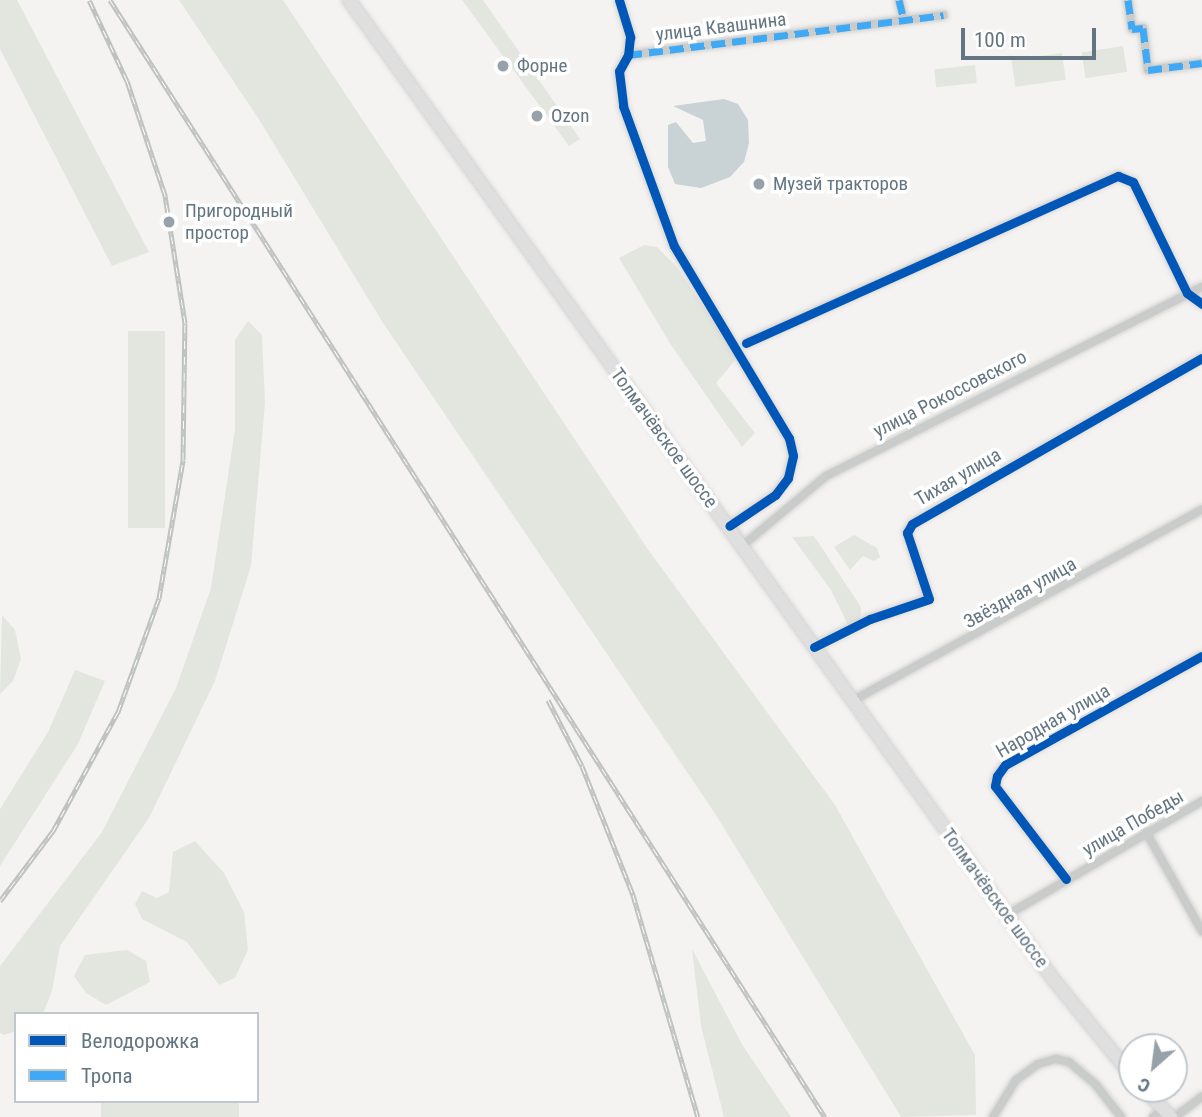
<!DOCTYPE html>
<html>
<head>
<meta charset="utf-8">
<style>
  body { margin:0 }
  #map { position:relative; width:1202px; height:1117px; overflow:hidden; background:#f4f3f1; font-family:"Roboto Condensed",sans-serif }
  div>[style] { position:absolute }
  .green>* { inset:0; background:#e3e6df; transform-origin:0 0 }
  .water>* { inset:0; background:#c9d2d4 }
  .roads { filter:drop-shadow(0 0 2px #d1d1d1) drop-shadow(0 0 2px #d1d1d1) }
  .street>* { height:8px; margin:-4px; padding:0 4px; transform-origin:4px; border-radius:4px; background:#cacccc }
  .primary>* { height:12px; margin:-6px; padding:0 6px; transform-origin:6px; border-radius:6px; background:#dfdfe0 }
  .rail>* { height:5px; margin-top:-2.5px; transform-origin:0; background:repeating-linear-gradient(90deg,#fff 0 8px,#c0c2c2 0 16px); box-sizing:border-box; border-block:2px solid #c0c2c2 }
  .quiet>* { height:7px; margin-top:-3.5px; transform-origin:0; background:repeating-linear-gradient(90deg,#3fa9f5 0 14px,transparent 0 21px) }
  .cycleway>* { height:9px; margin:-4.5px; padding:0 4.5px; transform-origin:4.5px; border-radius:4.5px; background:#0057b8 }
  .dots>* { width:19px; height:19px; translate:-50% -50%; box-sizing:border-box; border:4px solid #fff; border-radius:50% }
  span { translate:-50% -50%; white-space:nowrap; text-align:center; line-height:1.15; -webkit-text-stroke:7px #fff; paint-order:stroke }
  .street-label { font-size:19px; color:#637582 }
  .poi-label { font-size:19px; color:#637582 }
  .left { translate:0 -50%; text-align:left }
  .legend { position:absolute; left:14px; top:1012px; width:245px; height:91px; box-sizing:border-box; background:#fff; border:2px solid #c1c8cd; margin:0; padding:9px 12px; list-style:none; font-size:21px; color:#637582 }
  .legend li { display:flex; align-items:center; gap:14px; height:35px }
  .legend b { width:35px; border:2px solid #c1c8cd }
  .north { position:absolute; left:1118px; top:1033px; width:70px; height:70px; box-sizing:border-box; background:#fff; border:2px solid #c1c8cd; border-radius:50%; rotate:208deg; font-size:19px; font-weight:700; line-height:28px; text-align:center; color:#637582 }
  .north::after { content:''; display:block; margin:auto; width:24px; height:32px; background:#96a1a9; clip-path:polygon(50% 0,100% 100%,50% 72%,0 100%) }
  .scale { position:absolute; left:961px; top:28px; width:135px; height:32px; box-sizing:border-box; border:4px solid #637582; border-top:0; padding-left:9px; font-size:21px; line-height:24px; white-space:nowrap; color:#637582; -webkit-text-stroke:5px #fff; paint-order:stroke }
</style>
</head>
<body>
<div id="map">
  <div class="green">
    <i style="clip-path:polygon(0 0,17px 0,149px 252px,112px 266px,0 49px)"></i>
    <i style="clip-path:polygon(179px 0,283px 0,647px 548px,835px 805px,975px 1055px,976px 1115px,901px 1117px,714px 812px,383px 323px,258px 118px)"></i>
    <i style="clip-path:polygon(462px 0,483px 0,580px 139px,569px 146px)"></i>
    <i style="left:1123px;top:46px;width:26px;height:42px;rotate:81deg"></i>
    <i style="left:1062px;top:53px;width:27px;height:51px;rotate:82deg"></i>
    <i style="left:975px;top:65px;width:18px;height:41px;rotate:84deg"></i>
    <i style="clip-path:polygon(644px 245px,657px 247px,677px 267px,737px 358px,716px 383px,755px 433px,742px 447px,671px 345px,619px 258px)"></i>
    <i style="clip-path:polygon(248px 321px,262px 335px,265px 403px,251px 566px,215px 681px,149px 818px,60px 946px,52px 991px,43px 1014px,16px 1014px,16px 1031px,4px 1035px,0 1033px,0 966px,102px 832px,176px 688px,211px 588px,235px 429px,235px 340px)"></i>
    <i style="left:128px;top:331px;width:37px;height:197px"></i>
    <i style="clip-path:polygon(854px 535px,877px 548px,880px 557px,874px 561px,863px 556px,850px 570px,834px 547px)"></i>
    <i style="clip-path:polygon(814px 536px,861px 607px,860px 625px,849px 627px,831px 590px,792px 537px)"></i>
    <i style="clip-path:polygon(2px 615px,15px 630px,21px 659px,13px 681px,0 694px)"></i>
    <i style="clip-path:polygon(75px 670px,105px 681px,78px 744px,0 866px,0 809px,48px 732px)"></i>
    <i style="clip-path:polygon(195px 841px,224px 873px,244px 912px,248px 950px,235px 978px,219px 985px,187px 942px,142px 919px,135px 904px,142px 891px,157px 898px,169px 892px,173px 852px)"></i>
    <i style="clip-path:polygon(692px 949px,743px 1046px,791px 1117px,724px 1117px,701px 1026px)"></i>
    <i style="clip-path:polygon(127px 950px,146px 961px,150px 982px,106px 1005px,86px 993px,74px 976px,85px 955px)"></i>
    <i style="left:101px;top:1101px;width:138px;height:16px"></i>
  </div>
  <div class="water">
    <i style="clip-path:polygon(724px 99px,738px 104px,748px 120px,749px 143px,744px 162px,730px 177px,701px 188px,675px 184px,668px 167px,668px 125px,676px 122px,693px 143px,706px 141px,703px 120px,673px 106px)"></i>
  </div>
  <div class="roads">
    <div class="street">
      <i style="left:619px;top:0;width:39px;rotate:73deg"></i>
      <i style="left:630px;top:37px;width:18px;rotate:96deg"></i>
      <i style="left:628px;top:55px;width:18px;rotate:119deg"></i>
      <i style="left:619px;top:71px;width:35px;rotate:83deg"></i>
      <i style="left:623px;top:106px;width:149px;rotate:70deg"></i>
      <i style="left:674px;top:246px;width:224px;rotate:59.1deg"></i>
      <i style="left:789px;top:438px;width:18px;rotate:77deg"></i>
      <i style="left:793px;top:456px;width:23px;rotate:103deg"></i>
      <i style="left:788px;top:478px;width:21px;rotate:127deg"></i>
      <i style="left:775px;top:495px;width:55px;rotate:146deg"></i>
      <i style="left:899px;top:0;width:21px;rotate:76deg"></i>
      <i style="left:1128px;top:0;width:29px;rotate:82deg"></i>
      <i style="left:1132px;top:29px;width:11px;rotate:-5deg"></i>
      <i style="left:1143px;top:28px;width:42px;rotate:83.2deg"></i>
      <i style="left:1148px;top:70px;width:54px;rotate:-7.4deg"></i>
      <i style="left:628px;top:55px;width:318px;rotate:-7.2deg"></i>
      <i style="left:746px;top:343px;width:408px;rotate:-24.2deg"></i>
      <i style="left:1118px;top:176px;width:16px;rotate:22deg"></i>
      <i style="left:1133px;top:182px;width:123px;rotate:64.1deg"></i>
      <i style="left:1187px;top:293px;width:19px;rotate:36deg"></i>
      <i style="left:742px;top:546px;width:109px;rotate:-39.8deg"></i>
      <i style="left:826px;top:476px;width:421px;rotate:-26.7deg"></i>
      <i style="left:814px;top:647px;width:63px;rotate:-26.6deg"></i>
      <i style="left:870px;top:619px;width:62px;rotate:-18.7deg"></i>
      <i style="left:929px;top:599px;width:70px;rotate:-108.4deg"></i>
      <i style="left:907px;top:533px;width:10px;rotate:-61deg"></i>
      <i style="left:912px;top:524px;width:334px;rotate:-29.8deg"></i>
      <i style="left:852px;top:701px;width:399px;rotate:-28.7deg"></i>
      <i style="left:1146px;top:832px;width:114px;rotate:60.5deg"></i>
      <i style="left:1066px;top:879px;width:117px;rotate:-127.4deg"></i>
      <i style="left:995px;top:786px;width:10px;rotate:-79deg"></i>
      <i style="left:997px;top:776px;width:14px;rotate:-54deg"></i>
      <i style="left:1005px;top:765px;width:225px;rotate:-29deg"></i>
      <i style="left:1007px;top:915px;width:226px;rotate:-30.3deg"></i>
      <i style="left:993px;top:1117px;width:44px;rotate:-58.1deg"></i>
      <i style="left:1016px;top:1080px;width:27px;rotate:-36deg"></i>
      <i style="left:1038px;top:1064px;width:19px;rotate:-16deg"></i>
      <i style="left:1056px;top:1059px;width:13px;rotate:13deg"></i>
      <i style="left:1069px;top:1062px;width:35px;rotate:40deg"></i>
      <i style="left:1096px;top:1085px;width:41px;rotate:52deg"></i>
      <i style="left:1153px;top:1117px;width:12px;rotate:-35deg"></i>
      <i style="left:1175px;top:1117px;width:34px;rotate:-37deg"></i>
    </div>
    <div class="primary">
      <i style="left:349px;top:0;width:1206px;rotate:54.28deg"></i>
      <i style="left:1053px;top:979px;width:125px;rotate:50.8deg"></i>
      <i style="left:1144px;top:1089px;width:39px;rotate:46deg"></i>
    </div>
  </div>
  <div class="rail">
    <i style="left:110px;top:0;width:1326px;rotate:57.38deg"></i>
    <i style="left:548px;top:700px;width:74px;rotate:62.7deg"></i>
    <i style="left:582px;top:766px;width:139px;rotate:68.4deg"></i>
    <i style="left:633px;top:895px;width:231px;rotate:73.7deg"></i>
    <i style="left:0;top:901px;width:88px;rotate:-52.9deg"></i>
    <i style="left:53px;top:831px;width:136px;rotate:-61.4deg"></i>
    <i style="left:118px;top:712px;width:121px;rotate:-70.2deg"></i>
    <i style="left:159px;top:598px;width:140px;rotate:-80.1deg"></i>
    <i style="left:183px;top:460px;width:137px;rotate:-89.2deg"></i>
    <i style="left:185px;top:323px;width:130px;rotate:-98.9deg"></i>
    <i style="left:165px;top:195px;width:120px;rotate:-108.4deg"></i>
    <i style="left:127px;top:81px;width:89px;rotate:-115.1deg"></i>
  </div>
  <div class="quiet">
    <i style="left:899px;top:0;width:21px;rotate:76deg"></i>
    <i style="left:1128px;top:0;width:29px;rotate:82deg"></i>
    <i style="left:1132px;top:29px;width:11px;rotate:-5deg"></i>
    <i style="left:1143px;top:28px;width:42px;rotate:83.2deg"></i>
    <i style="left:1148px;top:70px;width:54px;rotate:-7.4deg"></i>
    <i style="left:628px;top:55px;width:318px;rotate:-7.2deg"></i>
  </div>
  <div class="cycleway">
    <i style="left:619px;top:0;width:39px;rotate:73deg"></i>
    <i style="left:630px;top:37px;width:18px;rotate:96deg"></i>
    <i style="left:628px;top:55px;width:18px;rotate:119deg"></i>
    <i style="left:619px;top:71px;width:35px;rotate:83deg"></i>
    <i style="left:623px;top:106px;width:149px;rotate:70deg"></i>
    <i style="left:674px;top:246px;width:224px;rotate:59.1deg"></i>
    <i style="left:789px;top:438px;width:18px;rotate:77deg"></i>
    <i style="left:793px;top:456px;width:23px;rotate:103deg"></i>
    <i style="left:788px;top:478px;width:21px;rotate:127deg"></i>
    <i style="left:775px;top:495px;width:55px;rotate:146deg"></i>
    <i style="left:746px;top:343px;width:408px;rotate:-24.2deg"></i>
    <i style="left:1118px;top:176px;width:16px;rotate:22deg"></i>
    <i style="left:1133px;top:182px;width:123px;rotate:64.1deg"></i>
    <i style="left:1187px;top:293px;width:19px;rotate:36deg"></i>
    <i style="left:814px;top:647px;width:63px;rotate:-26.6deg"></i>
    <i style="left:870px;top:619px;width:62px;rotate:-18.7deg"></i>
    <i style="left:929px;top:599px;width:70px;rotate:-108.4deg"></i>
    <i style="left:907px;top:533px;width:10px;rotate:-61deg"></i>
    <i style="left:912px;top:524px;width:334px;rotate:-29.8deg"></i>
    <i style="left:1066px;top:879px;width:117px;rotate:-127.4deg"></i>
    <i style="left:995px;top:786px;width:10px;rotate:-79deg"></i>
    <i style="left:997px;top:776px;width:14px;rotate:-54deg"></i>
    <i style="left:1005px;top:765px;width:225px;rotate:-29deg"></i>
  </div>
  <div class="dots">
    <i style="left:503px;top:66px;background:#96a1a9"></i>
    <i style="left:537px;top:116px;background:#96a1a9"></i>
    <i style="left:759px;top:184px;background:#96a1a9"></i>
    <i style="left:169px;top:222px;background:#96a1a9"></i>
  </div>
  <div class="street-label">
    <span style="left:721px;top:27px;rotate:-7deg">улица Квашнина</span>
    <span style="left:950px;top:394px;rotate:-27deg">улица Рокоссовского</span>
    <span style="left:664px;top:438px;rotate:54deg">Толмачёвское шоссе</span>
    <span style="left:958px;top:477px;rotate:-30deg">Тихая улица</span>
    <span style="left:1020px;top:593px;rotate:-29deg">Звёздная улица</span>
    <span style="left:1053px;top:721px;rotate:-30deg">Народная улица</span>
    <span style="left:1133px;top:823px;rotate:-30deg">улица Победы</span>
    <span style="left:995px;top:898px;rotate:54deg">Толмачёвское шоссе</span>
  </div>
  <div class="poi-label">
    <span class="left" style="left:517px;top:66px">Форне</span>
    <span class="left" style="left:551px;top:116px">Ozon</span>
    <span class="left" style="left:773px;top:184px">Музей тракторов</span>
    <span class="left" style="left:185px;top:222px">Пригородный<br>простор</span>
  </div>
  <ul class="legend">
  <li><b style="height:9px;background:#0057b8"></b>Велодорожка</li>
  <li><b style="height:9px;background:#3fa9f5"></b>Тропа</li>
  </ul>
  <div class="north">С</div>
  <div class="scale">100 m</div>
</div>
</body>
</html>
